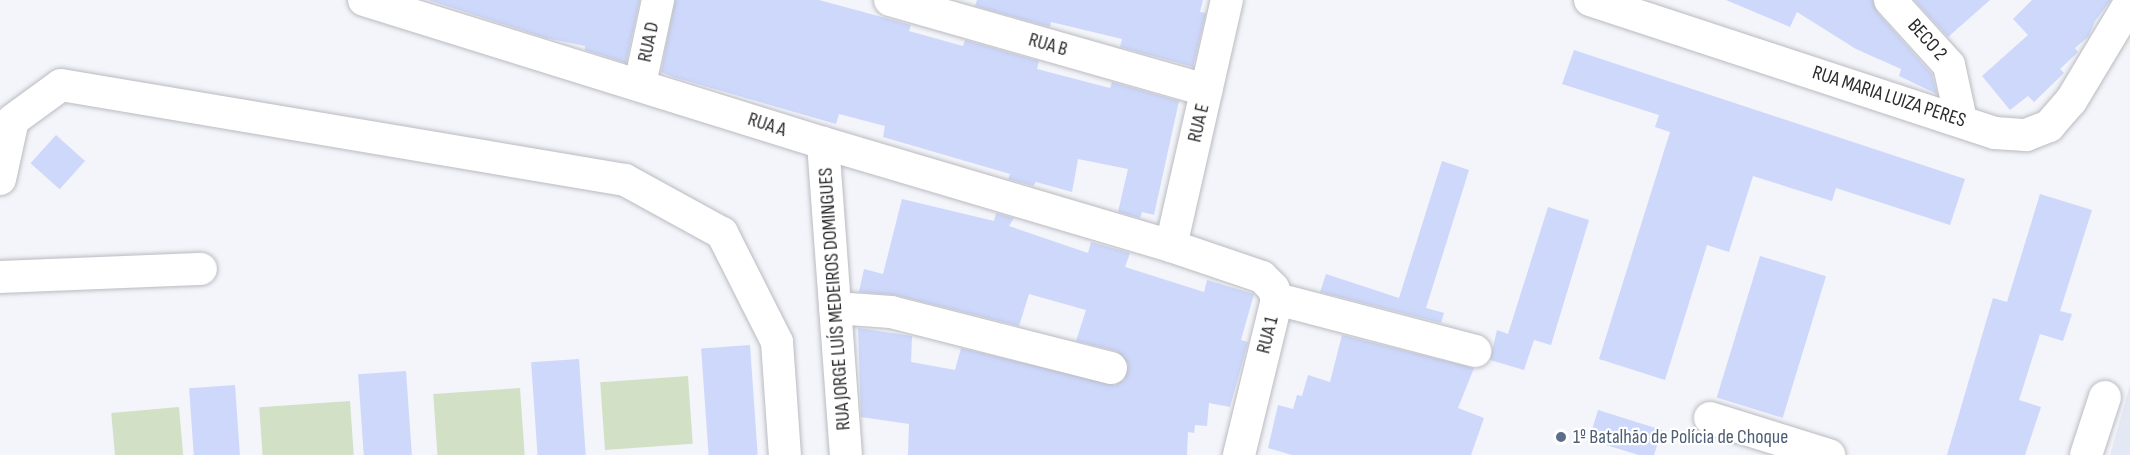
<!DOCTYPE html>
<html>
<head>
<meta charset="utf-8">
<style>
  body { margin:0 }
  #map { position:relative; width:2130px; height:455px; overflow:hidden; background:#f3f5fa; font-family:"Sofia Sans Condensed",sans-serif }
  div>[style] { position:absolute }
  .built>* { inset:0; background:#e4e8f5 }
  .green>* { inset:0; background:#d2e1c6; transform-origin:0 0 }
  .building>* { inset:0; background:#cdd8fb; transform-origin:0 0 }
  .roads { filter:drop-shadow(0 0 2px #babbc1) drop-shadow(0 0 2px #babbc1) }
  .minor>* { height:32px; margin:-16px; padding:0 16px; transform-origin:16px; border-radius:16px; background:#fff }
  .dots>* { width:16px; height:16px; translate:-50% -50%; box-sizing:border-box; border:3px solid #fff; border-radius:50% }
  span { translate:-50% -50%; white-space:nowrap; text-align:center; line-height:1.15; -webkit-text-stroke:4.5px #fff; paint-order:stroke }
  .street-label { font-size:20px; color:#2b2b2d }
  .service-label { font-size:20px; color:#4e5e75 }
  .left { translate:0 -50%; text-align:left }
</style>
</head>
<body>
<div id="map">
  <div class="built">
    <i style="clip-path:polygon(2130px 385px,2130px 455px,2110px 455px)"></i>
  </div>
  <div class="green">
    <i style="left:688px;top:376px;width:68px;height:88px;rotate:86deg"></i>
    <i style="left:520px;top:388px;width:67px;height:87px;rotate:86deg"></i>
    <i style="left:350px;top:401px;width:54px;height:91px;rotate:86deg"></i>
    <i style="left:179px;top:407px;width:48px;height:68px;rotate:85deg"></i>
  </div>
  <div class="building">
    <i style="clip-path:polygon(428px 0,640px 0,626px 63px,585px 50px,585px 46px,546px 38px)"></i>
    <i style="clip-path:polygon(675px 0,819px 0,911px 25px,909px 31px,963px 46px,965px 40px,1039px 61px,1037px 69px,1110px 88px,1112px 82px,1179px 101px,1154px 215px,1142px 212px,1140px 218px,1118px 212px,1128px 169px,1078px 159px,1072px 192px,1036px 182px,1033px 186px,1008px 179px,1010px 174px,883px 137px,885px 126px,839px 114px,836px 124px,673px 77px,661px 72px)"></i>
    <i style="clip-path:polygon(977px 0,1203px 0,1200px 12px,1206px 13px,1193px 67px,1120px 47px,1122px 39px,1051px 22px,1050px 27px,975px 6px)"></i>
    <i style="clip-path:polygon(1726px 0,1873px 0,1877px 12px,1932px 74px,1937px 94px,1899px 76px,1901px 69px,1856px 49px,1797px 12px,1790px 27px)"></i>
    <i style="clip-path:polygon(1914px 0,1990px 0,1948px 37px)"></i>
    <i style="clip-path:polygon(2032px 0,2111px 0,2095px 21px,2089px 36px,2075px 48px,2078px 52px,2060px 69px,2064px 73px,2034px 102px,2028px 96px,2010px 110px,1982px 76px,2028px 35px,2013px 19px)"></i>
    <i style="clip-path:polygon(1574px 50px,1965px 179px,1950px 225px,1836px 188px,1832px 201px,1753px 176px,1729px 252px,1707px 245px,1665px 380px,1599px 359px,1670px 132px,1655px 127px,1659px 115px,1562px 84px)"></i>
    <i style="left:56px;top:135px;width:39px;height:38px;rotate:42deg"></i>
    <i style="clip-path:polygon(1442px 161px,1469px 170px,1426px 308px,1444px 313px,1441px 323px,1320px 292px,1326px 274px,1399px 298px)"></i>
    <i style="clip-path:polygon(2040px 194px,2092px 210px,2060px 311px,2072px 314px,2063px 341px,2040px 334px,2019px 400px,2041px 407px,2025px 455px,1947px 455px,1993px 298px,2007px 302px)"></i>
    <i style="clip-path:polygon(902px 199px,994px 221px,996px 213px,1014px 218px,1009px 226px,1088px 253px,1091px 242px,1130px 253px,1125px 267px,1204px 292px,1207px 280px,1254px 294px,1241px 340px,1248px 342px,1230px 407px,1209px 403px,1207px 426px,1195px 425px,1194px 433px,1188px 432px,1187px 455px,908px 455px,909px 424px,861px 417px,858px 328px,912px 336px,911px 362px,955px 370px,961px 348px,1115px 385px,1124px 380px,1128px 364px,1116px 351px,1076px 341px,1086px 310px,1029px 294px,1019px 326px,895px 295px,859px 292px,864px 269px,883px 274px)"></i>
    <i style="clip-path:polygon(1548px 207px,1589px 220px,1551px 345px,1534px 340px,1524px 370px,1490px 360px,1497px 330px,1508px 334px)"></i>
    <i style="left:1760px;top:256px;width:69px;height:148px;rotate:17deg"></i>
    <i style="clip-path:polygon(1342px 335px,1474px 368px,1458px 408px,1484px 418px,1471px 455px,1292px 455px,1268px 448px,1278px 405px,1293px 409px,1297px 395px,1302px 396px,1308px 375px,1330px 382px)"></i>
    <i style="left:750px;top:345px;width:110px;height:49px;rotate:86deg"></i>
    <i style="left:579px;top:359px;width:96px;height:48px;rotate:86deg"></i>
    <i style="left:406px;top:371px;width:84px;height:48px;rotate:86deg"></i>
    <i style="left:235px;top:385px;width:70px;height:46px;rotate:86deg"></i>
    <i style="clip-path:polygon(1598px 410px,1662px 430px,1654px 455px,1639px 455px,1589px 440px)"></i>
  </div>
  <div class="roads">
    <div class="minor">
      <i style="left:364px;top:0;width:481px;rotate:17.3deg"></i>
      <i style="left:823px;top:143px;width:363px;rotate:16.5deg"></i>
      <i style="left:1171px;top:246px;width:96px;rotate:18.8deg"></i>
      <i style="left:1262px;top:277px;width:16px;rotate:45deg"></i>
      <i style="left:1273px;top:288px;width:12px;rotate:70deg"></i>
      <i style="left:1277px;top:299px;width:161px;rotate:103.7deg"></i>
      <i style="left:890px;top:0;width:329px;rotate:15.9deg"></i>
      <i style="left:1590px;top:0;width:426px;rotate:18.2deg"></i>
      <i style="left:1995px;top:133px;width:31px;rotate:4deg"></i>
      <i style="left:2026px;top:135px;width:25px;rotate:-21deg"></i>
      <i style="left:2049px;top:126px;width:33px;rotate:-49deg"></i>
      <i style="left:2071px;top:101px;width:114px;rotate:-59deg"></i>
      <i style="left:1890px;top:0;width:88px;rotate:47.8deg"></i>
      <i style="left:1949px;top:65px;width:56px;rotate:77.7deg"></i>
      <i style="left:640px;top:84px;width:86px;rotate:-77.9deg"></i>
      <i style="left:823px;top:143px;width:313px;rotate:85.8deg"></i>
      <i style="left:0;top:179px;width:60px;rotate:-77.6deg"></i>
      <i style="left:13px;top:120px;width:59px;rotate:-36.1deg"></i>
      <i style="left:61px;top:85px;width:572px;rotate:9.56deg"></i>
      <i style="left:625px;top:180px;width:111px;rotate:28.7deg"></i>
      <i style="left:722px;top:233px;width:122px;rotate:63.2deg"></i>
      <i style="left:777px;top:342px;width:113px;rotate:86deg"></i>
      <i style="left:1171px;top:246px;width:252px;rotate:-77.2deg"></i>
      <i style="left:0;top:277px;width:201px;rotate:-2.3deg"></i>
      <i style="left:1277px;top:299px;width:205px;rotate:14.7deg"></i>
      <i style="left:835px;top:308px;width:56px;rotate:4.1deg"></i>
      <i style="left:891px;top:312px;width:227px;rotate:14.3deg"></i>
      <i style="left:1710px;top:418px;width:125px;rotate:17.3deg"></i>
      <i style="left:2086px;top:455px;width:61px;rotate:-71.9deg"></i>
    </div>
  </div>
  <div class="dots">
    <i style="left:1561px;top:437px;background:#5c6f8a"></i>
  </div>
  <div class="street-label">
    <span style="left:1927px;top:40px;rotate:48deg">BECO 2</span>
    <span style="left:649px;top:42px;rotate:-78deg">RUA D</span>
    <span style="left:1048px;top:45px;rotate:16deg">RUA B</span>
    <span style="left:1889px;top:97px;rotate:18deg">RUA MARIA LUIZA PERES</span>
    <span style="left:1199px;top:123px;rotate:-77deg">RUA E</span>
    <span style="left:767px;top:125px;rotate:18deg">RUA A</span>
    <span style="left:835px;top:299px;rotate:-94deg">RUA JORGE LUÍS MEDEIROS DOMINGUES</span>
    <span style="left:1268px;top:335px;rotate:-76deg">RUA 1</span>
  </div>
  <div class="service-label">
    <span class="left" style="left:1573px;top:437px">1º Batalhão de Polícia de Choque</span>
  </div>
</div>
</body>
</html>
